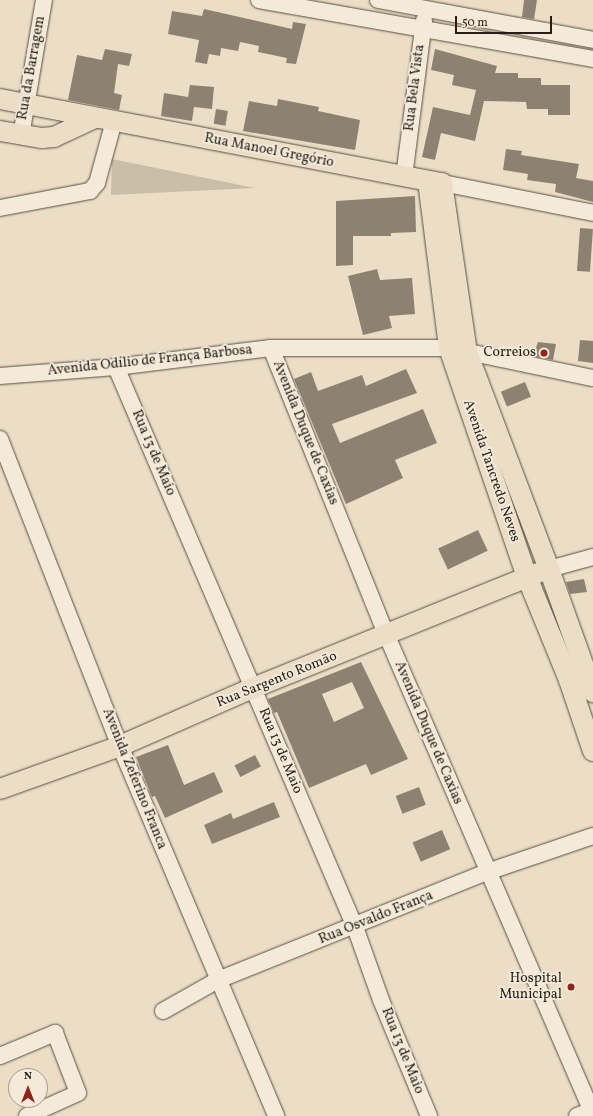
<!DOCTYPE html>
<html>
<head>
<meta charset="utf-8">
<style>
  body { margin:0 }
  #map { position:relative; width:593px; height:1116px; overflow:hidden; background:#ecdec6; font-family:Vollkorn,serif }
  div>[style] { position:absolute }
  .green>* { inset:0; background:#cbbea8 }
  .building>* { inset:0; background:#8d8272; transform-origin:0 0 }
  .roads { filter:drop-shadow(0 0 1px #584f42) drop-shadow(0 0 1px #584f42) }
  .minor>* { height:16px; margin:-8px; padding:0 8px; transform-origin:8px; border-radius:8px; background:#f3eada }
  .major>* { height:20px; margin:-10px; padding:0 10px; transform-origin:10px; border-radius:10px; background:#ecdec6 }
  .dots>* { width:11px; height:11px; translate:-50% -50%; box-sizing:border-box; border:2px solid #f3eada; border-radius:50% }
  span { translate:-50% -50%; white-space:nowrap; text-align:center; line-height:1.15; -webkit-text-stroke:3.5px #f3eada; paint-order:stroke }
  .street-label { font-size:14px; color:#271f16 }
  .poi-label { font-size:14px; color:#271f16 }
  .right { translate:-100% -50%; text-align:right }
  .north { position:absolute; left:8px; top:1068px; width:40px; height:40px; box-sizing:border-box; background:#f3eada; border:1px solid #a1998c; border-radius:50%; rotate:0deg; font-size:11px; font-weight:700; line-height:16px; text-align:center; color:#271f16 }
  .north::after { content:''; display:block; margin:auto; width:14px; height:18px; background:#8f2418; clip-path:polygon(50% 0,100% 100%,50% 72%,0 100%) }
  .scale { position:absolute; left:455px; top:16px; width:97px; height:18px; box-sizing:border-box; border:2px solid #271f16; border-top:0; padding-left:5px; font-size:12px; line-height:14px; white-space:nowrap; color:#271f16; -webkit-text-stroke:3px #f3eada; paint-order:stroke }
</style>
</head>
<body>
<div id="map">
  <div class="green">
    <i style="clip-path:polygon(112px 159px,255px 188px,111px 195px)"></i>
  </div>
  <div class="building">
    <i style="clip-path:polygon(524px 0,537px 0,534px 19px,522px 17px)"></i>
    <i style="clip-path:polygon(204px 9px,292px 29px,293px 22px,306px 24px,296px 64px,286px 63px,287px 58px,258px 52px,259px 46px,240px 42px,238px 51px,221px 48px,220px 56px,209px 54px,207px 64px,195px 62px,199px 40px,168px 34px,172px 11px,202px 16px)"></i>
    <i style="clip-path:polygon(105px 49px,132px 54px,129px 66px,118px 64px,114px 93px,122px 95px,119px 110px,68px 100px,77px 55px,102px 60px)"></i>
    <i style="clip-path:polygon(435px 49px,497px 66px,495px 73px,518px 73px,518px 78px,541px 78px,541px 85px,570px 85px,570px 115px,548px 115px,548px 109px,527px 109px,526px 102px,484px 101px,475px 141px,441px 133px,435px 160px,422px 157px,433px 107px,470px 115px,476px 90px,452px 85px,454px 75px,431px 70px)"></i>
    <i style="clip-path:polygon(190px 85px,214px 87px,212px 109px,194px 107px,192px 121px,161px 116px,164px 93px,188px 97px)"></i>
    <i style="clip-path:polygon(278px 99px,319px 107px,318px 111px,360px 120px,355px 150px,243px 131px,249px 101px,277px 106px)"></i>
    <i style="left:216px;top:109px;width:12px;height:15px;rotate:9deg"></i>
    <i style="clip-path:polygon(506px 149px,522px 151px,521px 155px,579px 164px,576px 178px,593px 181px,593px 202px,555px 192px,556px 184px,527px 180px,528px 174px,503px 170px)"></i>
    <i style="clip-path:polygon(415px 196px,416px 232px,391px 233px,391px 236px,353px 236px,353px 265px,336px 266px,336px 201px)"></i>
    <i style="left:580px;top:228px;width:13px;height:43px;rotate:4deg"></i>
    <i style="clip-path:polygon(377px 269px,380px 280px,412px 278px,415px 314px,389px 316px,392px 328px,363px 335px,348px 276px)"></i>
    <i style="clip-path:polygon(580px 340px,593px 341px,593px 363px,578px 361px)"></i>
    <i style="clip-path:polygon(538px 342px,556px 344px,553px 360px,533px 356px)"></i>
    <i style="clip-path:polygon(406px 369px,417px 393px,332px 424px,340px 443px,423px 409px,437px 443px,395px 460px,403px 478px,346px 504px,294px 379px,311px 372px,318px 391px,362px 375px,366px 386px)"></i>
    <i style="left:525px;top:382px;width:16px;height:26px;rotate:68deg"></i>
    <i style="left:478px;top:530px;width:23px;height:44px;rotate:65deg"></i>
    <i style="clip-path:polygon(584px 579px,587px 592px,570px 594px,566px 582px)"></i>
    <i style="clip-path:polygon(evenodd,361px 662px,408px 759px,371px 775px,366px 764px,309px 788px,277px 712px,274px 713px,268px 699px,361px 662px,352px 682px,364px 708px,334px 722px,322px 694px,352px 682px)"></i>
    <i style="clip-path:polygon(168px 745px,184px 785px,214px 772px,223px 792px,165px 818px,155px 796px,152px 797px,136px 757px)"></i>
    <i style="left:255px;top:755px;width:13px;height:23px;rotate:63deg"></i>
    <i style="left:419px;top:787px;width:19px;height:25px;rotate:69deg"></i>
    <i style="clip-path:polygon(274px 802px,280px 817px,212px 844px,204px 825px,231px 813px,233px 819px)"></i>
    <i style="left:442px;top:830px;width:21px;height:32px;rotate:67deg"></i>
  </div>
  <div class="roads">
    <div class="minor">
      <i style="left:259px;top:0;width:339px;rotate:10deg"></i>
      <i style="left:378px;top:0;width:219px;rotate:10.5deg"></i>
      <i style="left:21px;top:136px;width:138px;rotate:-80.4deg"></i>
      <i style="left:404px;top:177px;width:158px;rotate:-82.7deg"></i>
      <i style="left:442px;top:183px;width:154px;rotate:11.2deg"></i>
      <i style="left:0;top:208px;width:92px;rotate:-10.7deg"></i>
      <i style="left:90px;top:191px;width:11px;rotate:-49deg"></i>
      <i style="left:97px;top:183px;width:64px;rotate:-74.7deg"></i>
      <i style="left:271px;top:348px;width:310px;rotate:68.1deg"></i>
      <i style="left:387px;top:636px;width:520px;rotate:66.69deg"></i>
      <i style="left:116px;top:367px;width:609px;rotate:66.89deg"></i>
      <i style="left:355px;top:927px;width:77px;rotate:70.4deg"></i>
      <i style="left:381px;top:1000px;width:126px;rotate:67.5deg"></i>
      <i style="left:0;top:376px;width:116px;rotate:-4.4deg"></i>
      <i style="left:116px;top:367px;width:156px;rotate:-7deg"></i>
      <i style="left:271px;top:348px;width:178px"></i>
      <i style="left:449px;top:348px;width:147px;rotate:11.8deg"></i>
      <i style="left:0;top:439px;width:330px;rotate:68.7deg"></i>
      <i style="left:120px;top:746px;width:402px;rotate:67.1deg"></i>
      <i style="left:549px;top:569px;width:46px;rotate:-15.3deg"></i>
      <i style="left:163px;top:1011px;width:63px;rotate:-29.4deg"></i>
      <i style="left:218px;top:980px;width:290px;rotate:-21.9deg"></i>
      <i style="left:487px;top:872px;width:112px;rotate:-18.8deg"></i>
      <i style="left:0;top:1056px;width:60px;rotate:-22.7deg"></i>
      <i style="left:55px;top:1033px;width:64px;rotate:69deg"></i>
      <i style="left:78px;top:1093px;width:56px;rotate:155.7deg"></i>
      <i style="left:577px;top:1116px;width:17px;rotate:-21deg"></i>
    </div>
    <div class="major">
      <i style="left:0;top:99px;width:450px;rotate:10.8deg"></i>
      <i style="left:442px;top:183px;width:171px;rotate:81.6deg"></i>
      <i style="left:467px;top:352px;width:232px;rotate:69.3deg"></i>
      <i style="left:549px;top:569px;width:131px;rotate:70.3deg"></i>
      <i style="left:0;top:131px;width:43px;rotate:9.5deg"></i>
      <i style="left:42px;top:138px;width:12px;rotate:-5deg"></i>
      <i style="left:54px;top:137px;width:45px;rotate:-24.9deg"></i>
      <i style="left:428px;top:181px;width:168px;rotate:82.8deg"></i>
      <i style="left:449px;top:348px;width:242px;rotate:71.2deg"></i>
      <i style="left:527px;top:577px;width:111px;rotate:67.8deg"></i>
      <i style="left:569px;top:680px;width:75px;rotate:71.3deg"></i>
      <i style="left:0;top:789px;width:127px;rotate:-19.7deg"></i>
      <i style="left:120px;top:746px;width:145px;rotate:-23.6deg"></i>
      <i style="left:253px;top:688px;width:307px;rotate:-22deg"></i>
    </div>
  </div>
  <div class="dots">
    <i style="left:544px;top:353px;background:#8f2418"></i>
    <i style="left:571px;top:987px;background:#8f2418"></i>
  </div>
  <div class="street-label">
    <span style="left:32px;top:68px;rotate:-80deg">Rua da Barragem</span>
    <span style="left:415px;top:88px;rotate:-83deg">Rua Bela Vista</span>
    <span style="left:269px;top:151px;rotate:11deg">Rua Manoel Gregório</span>
    <span style="left:150px;top:361px;rotate:-6deg">Avenida Odílio de França Barbosa</span>
    <span style="left:305px;top:433px;rotate:68deg">Avenida Duque de Caxias</span>
    <span style="left:153px;top:453px;rotate:67deg">Rua 13 de Maio</span>
    <span style="left:491px;top:471px;rotate:71deg">Avenida Tancredo Neves</span>
    <span style="left:277px;top:680px;rotate:-22deg">Rua Sargento Romão</span>
    <span style="left:428px;top:733px;rotate:67deg">Avenida Duque de Caxias</span>
    <span style="left:280px;top:751px;rotate:67deg">Rua 13 de Maio</span>
    <span style="left:134px;top:779px;rotate:68deg">Avenida Zeferino Franca</span>
    <span style="left:376px;top:918px;rotate:-22deg">Rua Osvaldo França</span>
    <span style="left:402px;top:1051px;rotate:68deg">Rua 13 de Maio</span>
  </div>
  <div class="poi-label">
    <span class="right" style="left:536px;top:353px">Correios</span>
    <span class="right" style="left:562px;top:987px">Hospital<br>Municipal</span>
  </div>
  <div class="north">N</div>
  <div class="scale">50 m</div>
</div>
</body>
</html>
